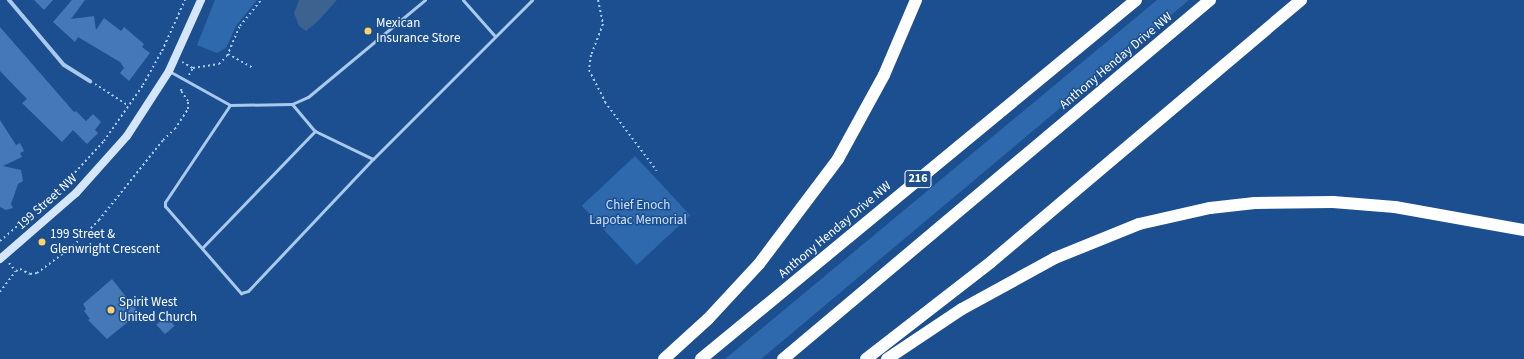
<!DOCTYPE html>
<html>
<head>
<meta charset="utf-8">
<style>
  body { margin:0 }
  #map { position:relative; width:1524px; height:359px; overflow:hidden; background:#1b4f8f; font-family:"Source Sans 3",sans-serif }
  div>[style] { position:absolute }
  .green>* { inset:0; background:#2e69ad; transform-origin:0 0 }
  .water>* { inset:0; background:#3c6290 }
  .building>* { inset:0; background:#4478b7; transform-origin:0 0 }
  .path>* { height:2px; margin-top:-1px; transform-origin:0; background:repeating-linear-gradient(90deg,#a9c9ee 0 2px,transparent 0 5px) }
  .lane>* { height:3px; margin:-1.5px; padding:0 1.5px; transform-origin:1.5px; border-radius:1.5px; background:#a9c9ee }
  .street>* { height:4px; margin:-2px; padding:0 2px; transform-origin:2px; border-radius:2px; background:#a9c9ee }
  .secondary>* { height:8px; margin:-4px; padding:0 4px; transform-origin:4px; border-radius:4px; background:#d6e6fa }
  .highway>* { height:12px; margin:-6px; padding:0 6px; transform-origin:6px; border-radius:6px; background:#fff }
  .dots>* { width:11px; height:11px; translate:-50% -50%; box-sizing:border-box; border:2px solid #1b4f8f; border-radius:50% }
  span { translate:-50% -50%; white-space:nowrap; text-align:center; line-height:1.15; -webkit-text-stroke:3px #1b4f8f; paint-order:stroke }
  .shield-label span { padding:1px 3px; background:#1b4f8f; border:1px solid; border-radius:3px; -webkit-text-stroke-width:0 }
  .shield-label { font-size:12px; color:#fff; font-weight:700 }
  .poi-label { font-size:13px; color:#fff }
  .left { translate:0 -50%; text-align:left }
  .street-label { font-size:13px; color:#fff }
  .park-label { font-size:13px; color:#cfe3fa }
</style>
</head>
<body>
<div id="map">
  <div class="green">
    <i style="clip-path:polygon(215px 0,257px 0,236px 26px,226px 48px,217px 53px,197px 45px)"></i>
    <i style="clip-path:polygon(1157px 0,1189px 0,761px 359px,725px 359px)"></i>
    <i style="left:635px;top:156px;width:81px;height:73px;rotate:47deg"></i>
  </div>
  <div class="water">
    <i style="clip-path:polygon(299px 0,337px 0,318px 21px,306px 31px,299px 26px,294px 13px)"></i>
  </div>
  <div class="building">
    <i style="clip-path:polygon(34px 0,53px 0,44px 10px)"></i>
    <i style="clip-path:polygon(72px 0,85px 0,71px 19px,94px 16px,96px 30px,104px 18px,121px 31px,124px 27px,144px 44px,142px 47px,150px 53px,129px 81px,120px 73px,124px 68px,120px 62px,78px 37px,75px 42px,53px 22px)"></i>
    <i style="clip-path:polygon(0 27px,74px 112px,76px 111px,86px 121px,93px 114px,101px 122px,95px 130px,98px 133px,87px 144px,73px 130px,62px 142px,22px 103px,27px 99px,0 71px)"></i>
    <i style="clip-path:polygon(0 120px,16px 145px,20px 143px,24px 151px,20px 153px,22px 157px,3px 166px,21px 170px,23px 181px,18px 184px,11px 204px,13px 208px,6px 210px,0 207px)"></i>
    <i style="clip-path:polygon(112px 279px,139px 313px,107px 339px,88px 320px,90px 319px,84px 311px,86px 309px,83px 304px)"></i>
    <i style="left:166px;top:316px;width:13px;height:13px;rotate:48deg"></i>
  </div>
  <div class="path">
    <i style="left:598px;top:0;width:25px;rotate:78deg"></i>
    <i style="left:603px;top:24px;width:33px;rotate:111deg"></i>
    <i style="left:591px;top:55px;width:15px;rotate:98deg"></i>
    <i style="left:589px;top:70px;width:36px;rotate:63deg"></i>
    <i style="left:605px;top:102px;width:86px;rotate:53deg"></i>
    <i style="left:228px;top:54px;width:29px;rotate:29deg"></i>
    <i style="left:182px;top:62px;width:13px;rotate:29deg"></i>
    <i style="left:193px;top:68px;width:26px;rotate:-9deg"></i>
    <i style="left:219px;top:64px;width:11px;rotate:-45deg"></i>
    <i style="left:227px;top:56px;width:33px;rotate:-67deg"></i>
    <i style="left:240px;top:26px;width:33px;rotate:-51deg"></i>
    <i style="left:189px;top:75px;width:8px;rotate:-60deg"></i>
    <i style="left:95px;top:84px;width:40px;rotate:32.9deg"></i>
    <i style="left:0;top:241px;width:77px;rotate:-40.8deg"></i>
    <i style="left:58px;top:191px;width:68px;rotate:-47.4deg"></i>
    <i style="left:104px;top:141px;width:68px;rotate:-55.1deg"></i>
    <i style="left:143px;top:85px;width:39px;rotate:-61deg"></i>
    <i style="left:162px;top:51px;width:56px;rotate:-65.7deg"></i>
    <i style="left:9px;top:263px;width:11px;rotate:49deg"></i>
    <i style="left:16px;top:271px;width:4px;rotate:-27deg"></i>
    <i style="left:20px;top:269px;width:11px;rotate:27deg"></i>
    <i style="left:30px;top:274px;width:7px;rotate:-8deg"></i>
    <i style="left:37px;top:273px;width:45px;rotate:-36.9deg"></i>
    <i style="left:73px;top:246px;width:37px;rotate:-45deg"></i>
    <i style="left:99px;top:220px;width:102px;rotate:-51.3deg"></i>
    <i style="left:163px;top:140px;width:16px;rotate:-43deg"></i>
    <i style="left:175px;top:129px;width:24px;rotate:-57deg"></i>
    <i style="left:188px;top:109px;width:8px;rotate:-90deg"></i>
    <i style="left:188px;top:101px;width:12px;rotate:-125deg"></i>
    <i style="left:181px;top:91px;width:5px;rotate:-79deg"></i>
    <i style="left:0;top:292px;width:26px;rotate:-53deg"></i>
  </div>
  <div class="lane">
    <i style="left:463px;top:0;width:48px;rotate:48.4deg"></i>
    <i style="left:169px;top:71px;width:70px;rotate:29.1deg"></i>
    <i style="left:230px;top:105px;width:62px;rotate:-0.9deg"></i>
    <i style="left:292px;top:104px;width:17px;rotate:-24deg"></i>
    <i style="left:308px;top:97px;width:152px;rotate:-39.7deg"></i>
    <i style="left:292px;top:104px;width:35px;rotate:50deg"></i>
    <i style="left:315px;top:131px;width:64px;rotate:25.8deg"></i>
    <i style="left:373px;top:159px;width:225px;rotate:-45deg"></i>
    <i style="left:230px;top:105px;width:117px;rotate:123.8deg"></i>
    <i style="left:165px;top:202px;width:4px;rotate:90deg"></i>
    <i style="left:165px;top:206px;width:116px;rotate:48.9deg"></i>
    <i style="left:241px;top:293px;width:7px;rotate:-16deg"></i>
    <i style="left:248px;top:291px;width:182px;rotate:-46.6deg"></i>
    <i style="left:202px;top:248px;width:163px;rotate:-46deg"></i>
  </div>
  <div class="street">
    <i style="left:9px;top:0;width:85px;rotate:49.8deg"></i>
    <i style="left:64px;top:65px;width:31px;rotate:32deg"></i>
  </div>
  <div class="secondary">
    <i style="left:0;top:259px;width:101px;rotate:-41deg"></i>
    <i style="left:76px;top:193px;width:76px;rotate:-48.2deg"></i>
    <i style="left:127px;top:136px;width:77px;rotate:-57.1deg"></i>
    <i style="left:169px;top:71px;width:78px;rotate:-65.7deg"></i>
  </div>
  <div class="highway">
    <i style="left:664px;top:359px;width:59px;rotate:-42.3deg"></i>
    <i style="left:708px;top:319px;width:75px;rotate:-47.2deg"></i>
    <i style="left:759px;top:264px;width:131px;rotate:-53deg"></i>
    <i style="left:838px;top:159px;width:96px;rotate:-61.3deg"></i>
    <i style="left:884px;top:75px;width:82px;rotate:-66.9deg"></i>
    <i style="left:701px;top:359px;width:564px;rotate:-39.53deg"></i>
    <i style="left:783px;top:359px;width:558px;rotate:-40.06deg"></i>
    <i style="left:866px;top:359px;width:158px;rotate:-37.8deg"></i>
    <i style="left:991px;top:262px;width:406px;rotate:-40.2deg"></i>
    <i style="left:887px;top:359px;width:90px;rotate:-33.7deg"></i>
    <i style="left:962px;top:309px;width:106px;rotate:-28.7deg"></i>
    <i style="left:1055px;top:258px;width:91px;rotate:-22deg"></i>
    <i style="left:1139px;top:224px;width:73px;rotate:-12.7deg"></i>
    <i style="left:1210px;top:208px;width:45px;rotate:-6.3deg"></i>
    <i style="left:1255px;top:203px;width:78px;rotate:-0.7deg"></i>
    <i style="left:1333px;top:202px;width:62px;rotate:4.6deg"></i>
    <i style="left:1395px;top:207px;width:131px;rotate:10.1deg"></i>
  </div>
  <div class="dots">
    <i style="left:368px;top:31px;background:#ffd166"></i>
    <i style="left:42px;top:242px;background:#ffd166"></i>
    <i style="left:111px;top:310px;background:#ffd166"></i>
  </div>
  <div class="shield-label">
    <span style="left:918px;top:179px">216</span>
  </div>
  <div class="poi-label">
    <span class="left" style="left:376px;top:31px">Mexican<br>Insurance Store</span>
    <span class="left" style="left:50px;top:242px">199 Street &amp;<br>Glenwright Crescent</span>
    <span class="left" style="left:119px;top:310px">Spirit West<br>United Church</span>
  </div>
  <div class="street-label">
    <span style="left:1116px;top:61px;rotate:-40deg">Anthony Henday Drive NW</span>
    <span style="left:47px;top:202px;rotate:-42deg">199 Street NW</span>
    <span style="left:835px;top:230px;rotate:-40deg">Anthony Henday Drive NW</span>
  </div>
  <div class="park-label">
    <span style="left:638px;top:213px">Chief Enoch<br>Lapotac Memorial</span>
  </div>
</div>
</body>
</html>
